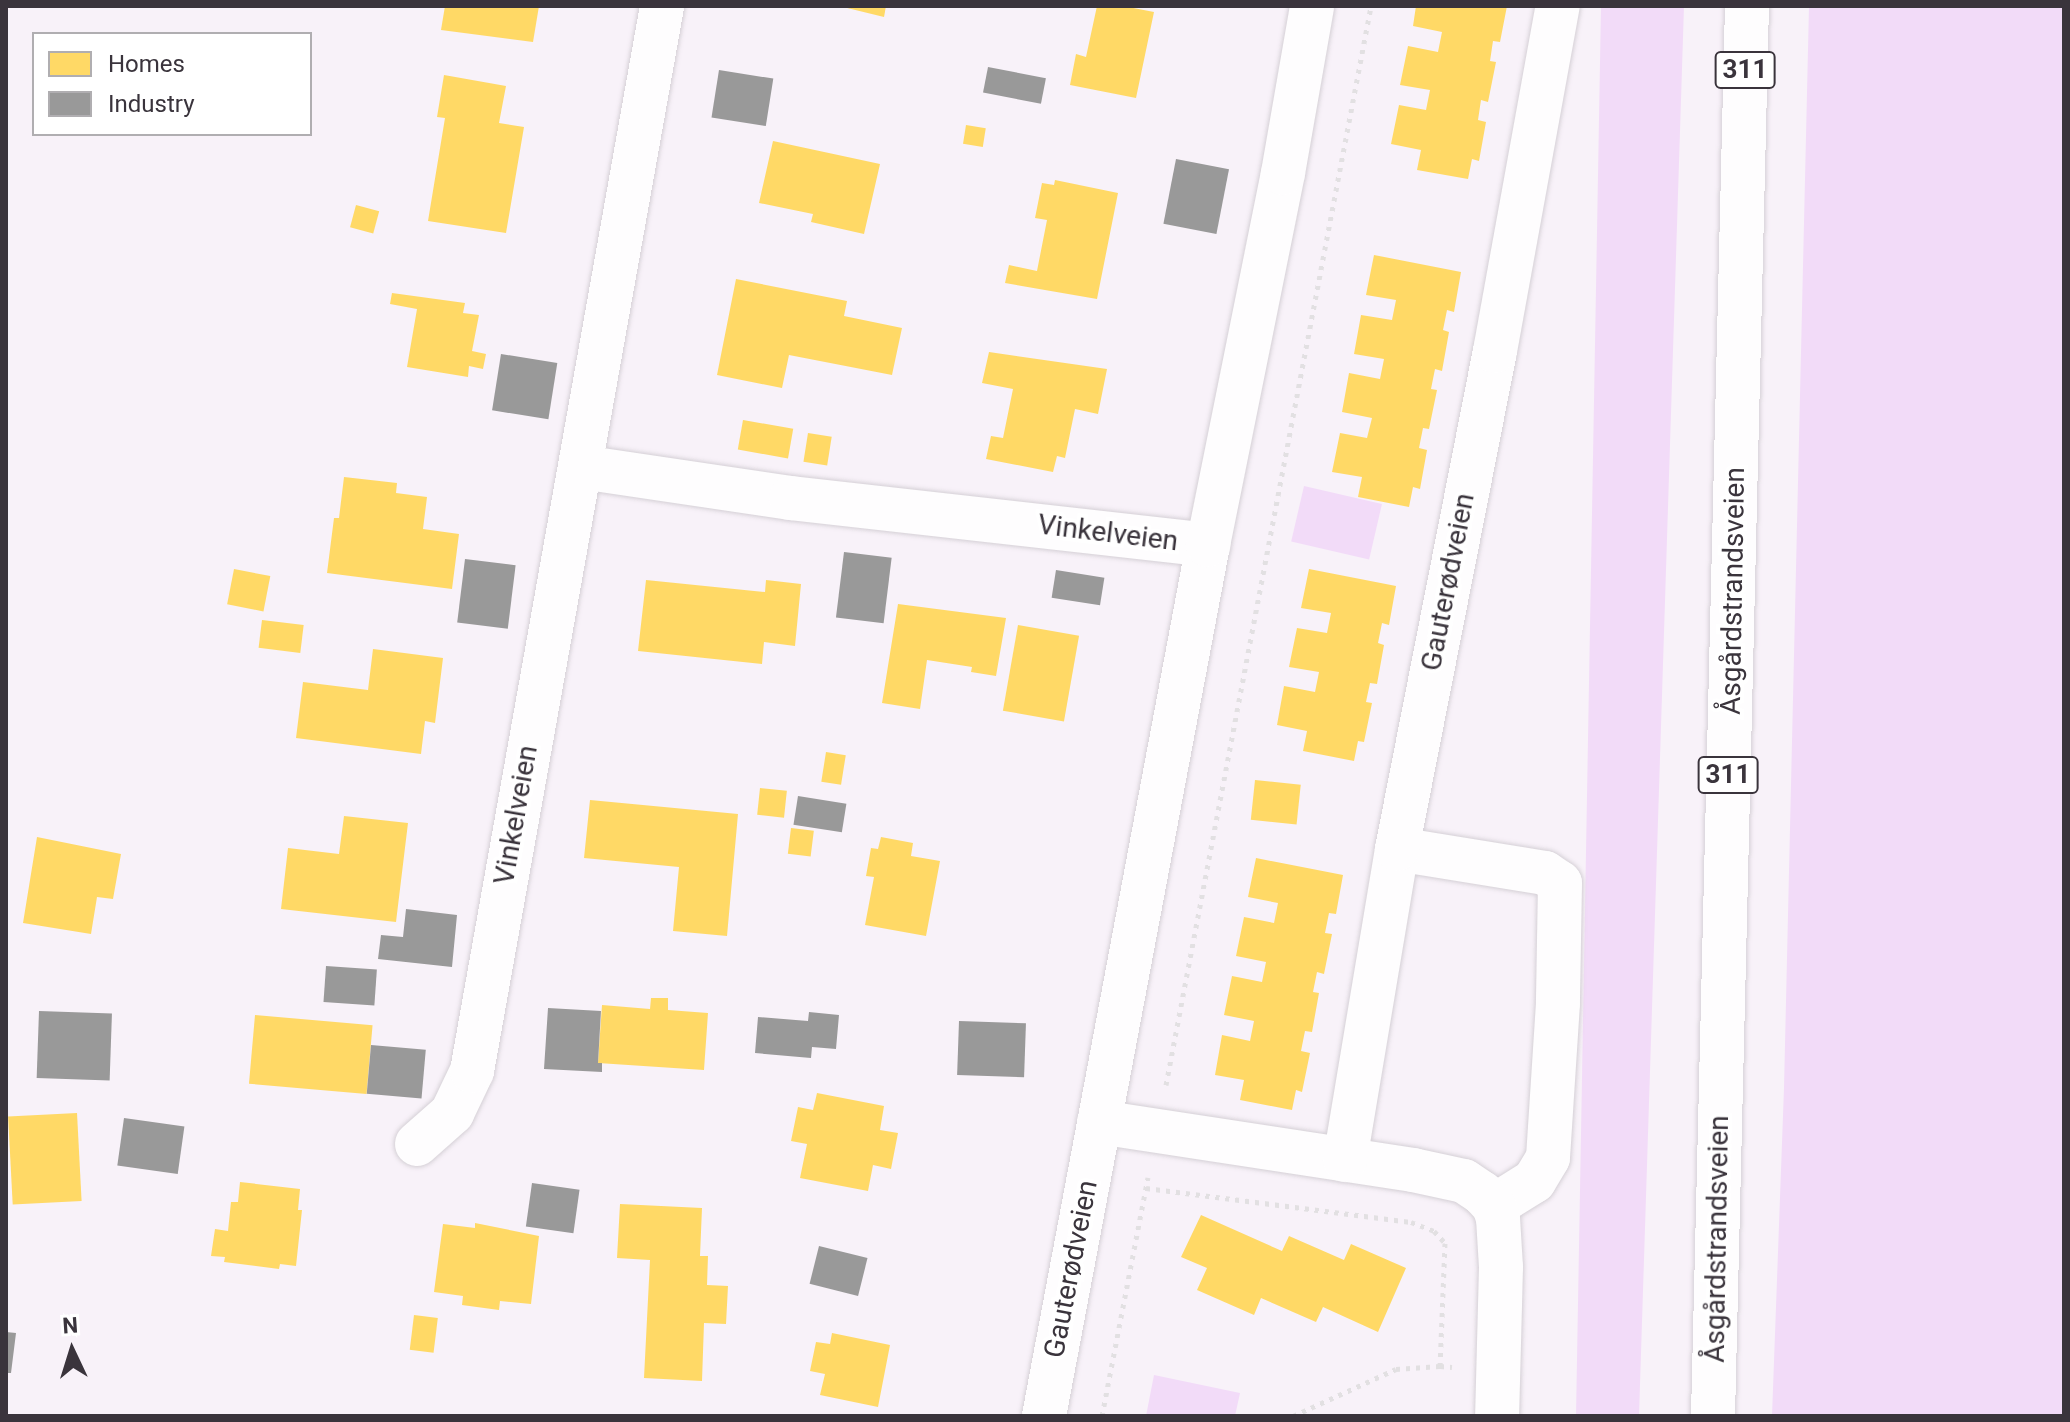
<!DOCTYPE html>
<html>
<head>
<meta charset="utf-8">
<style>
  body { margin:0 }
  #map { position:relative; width:2070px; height:1422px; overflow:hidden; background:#f8f2f9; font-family:Roboto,sans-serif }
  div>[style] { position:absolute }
  .green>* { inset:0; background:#f2dbf8; transform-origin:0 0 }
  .homes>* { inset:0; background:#ffd966; transform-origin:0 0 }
  .industry>* { inset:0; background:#999; transform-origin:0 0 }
  .path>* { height:5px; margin-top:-2.5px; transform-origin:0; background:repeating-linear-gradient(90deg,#e2e0e2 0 4px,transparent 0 10px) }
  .roads { filter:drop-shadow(0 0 2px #d5d0d6) drop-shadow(0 0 2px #d5d0d6) }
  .minor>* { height:44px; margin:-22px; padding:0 22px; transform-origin:22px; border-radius:22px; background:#fefdfe }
  .major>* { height:44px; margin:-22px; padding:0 22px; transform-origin:22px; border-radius:22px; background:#fefdfe }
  span { translate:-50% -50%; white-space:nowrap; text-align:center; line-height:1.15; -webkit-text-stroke:8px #fff; paint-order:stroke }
  .shield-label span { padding:2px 6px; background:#fff; border:2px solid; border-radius:6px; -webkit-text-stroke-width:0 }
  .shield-label { font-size:26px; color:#3a343c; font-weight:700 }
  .street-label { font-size:28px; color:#3a343c }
  .frame { position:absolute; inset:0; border:8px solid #3a343c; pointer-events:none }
  .legend { position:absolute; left:32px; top:32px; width:280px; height:104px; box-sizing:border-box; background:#fff; border:2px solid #b0aeb1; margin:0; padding:10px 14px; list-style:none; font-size:24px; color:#3a343c }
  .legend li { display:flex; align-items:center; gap:16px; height:40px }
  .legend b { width:40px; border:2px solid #b0aeb1 }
  .north { position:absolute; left:32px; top:1310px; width:80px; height:80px; -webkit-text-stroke:6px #fff; paint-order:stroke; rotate:356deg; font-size:22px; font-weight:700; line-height:32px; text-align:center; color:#3a343c }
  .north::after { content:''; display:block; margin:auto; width:28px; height:36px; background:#3a343c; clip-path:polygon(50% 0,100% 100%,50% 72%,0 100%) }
</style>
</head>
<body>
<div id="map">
  <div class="green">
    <i style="clip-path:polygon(1601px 6px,1684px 6px,1639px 1416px,1576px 1416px)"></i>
    <i style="clip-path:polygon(1809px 6px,2064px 6px,2064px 1416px,1772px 1416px,1784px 1088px)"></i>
    <i style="left:1304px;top:486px;width:80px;height:57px;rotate:13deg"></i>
    <i style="clip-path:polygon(1154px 1375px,1240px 1393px,1235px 1416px,1146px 1416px)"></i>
  </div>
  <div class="homes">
    <i style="clip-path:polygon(445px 6px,539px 6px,533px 42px,441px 30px)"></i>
    <i style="clip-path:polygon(839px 6px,886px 6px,884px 17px)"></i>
    <i style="clip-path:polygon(1097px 6px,1123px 6px,1154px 12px,1136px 98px,1070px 85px,1076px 54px,1086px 57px)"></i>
    <i style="clip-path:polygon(1416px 6px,1507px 6px,1500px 42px,1493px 41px,1490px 61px,1496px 62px,1488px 102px,1481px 100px,1478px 120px,1486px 122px,1479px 161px,1472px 159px,1468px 179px,1417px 170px,1421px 150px,1391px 144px,1399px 105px,1426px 110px,1430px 90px,1400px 85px,1408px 46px,1438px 52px,1442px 32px,1413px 26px)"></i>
    <i style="clip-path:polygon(444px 75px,506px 86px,499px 123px,524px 127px,506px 233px,428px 221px,445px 118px,437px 117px)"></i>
    <i style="left:966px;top:125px;width:20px;height:19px;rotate:9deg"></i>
    <i style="clip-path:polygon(773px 141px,880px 164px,864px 234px,811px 222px,813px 214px,759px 203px)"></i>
    <i style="clip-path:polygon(1055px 180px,1118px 193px,1097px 299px,1005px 283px,1009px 265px,1037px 271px,1047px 220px,1035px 218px,1042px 183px,1054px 185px)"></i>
    <i style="left:356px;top:205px;width:24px;height:23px;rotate:15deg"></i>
    <i style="clip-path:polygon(1374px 255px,1461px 272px,1454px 312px,1447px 310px,1443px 330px,1449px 332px,1442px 371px,1435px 369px,1431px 389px,1437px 390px,1429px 429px,1423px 428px,1419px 448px,1427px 450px,1420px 489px,1413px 487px,1409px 507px,1358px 497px,1362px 477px,1332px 472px,1340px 433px,1367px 438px,1372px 418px,1342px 412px,1349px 373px,1380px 379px,1384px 359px,1354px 354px,1361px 315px,1392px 320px,1396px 300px,1366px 295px)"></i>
    <i style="clip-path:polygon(736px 279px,847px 301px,844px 316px,902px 328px,892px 375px,789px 355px,782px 388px,717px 375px)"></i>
    <i style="clip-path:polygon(392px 293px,465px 303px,463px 313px,479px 315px,472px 351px,486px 354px,483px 369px,469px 366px,468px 377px,407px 367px,417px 309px,390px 304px)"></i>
    <i style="clip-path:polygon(989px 352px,1107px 369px,1098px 414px,1075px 409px,1065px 458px,1057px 456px,1053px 472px,986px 459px,991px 436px,1003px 438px,1013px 389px,982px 383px)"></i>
    <i style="left:743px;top:420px;width:51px;height:30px;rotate:10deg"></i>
    <i style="left:808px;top:433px;width:24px;height:29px;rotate:9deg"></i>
    <i style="clip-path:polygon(344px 477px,397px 483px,396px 493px,427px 497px,423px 529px,459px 534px,452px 589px,327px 573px,334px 518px,339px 518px)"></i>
    <i style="left:234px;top:569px;width:37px;height:36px;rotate:11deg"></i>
    <i style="clip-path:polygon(1309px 569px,1396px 586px,1389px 625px,1382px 623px,1378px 643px,1384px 645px,1377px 684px,1370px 683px,1366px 702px,1372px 703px,1364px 742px,1358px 741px,1354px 761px,1303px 751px,1307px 731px,1277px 725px,1284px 686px,1315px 692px,1319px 672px,1289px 667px,1297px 628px,1327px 633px,1331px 613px,1301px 608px)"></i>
    <i style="clip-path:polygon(646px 580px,765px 592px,766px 580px,801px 584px,795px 646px,764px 642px,762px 664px,638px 651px)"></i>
    <i style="clip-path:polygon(898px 604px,1006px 618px,996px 676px,971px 672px,972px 667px,927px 660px,920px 709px,882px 703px)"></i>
    <i style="left:262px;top:620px;width:42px;height:28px;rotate:7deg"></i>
    <i style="left:1018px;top:625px;width:62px;height:87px;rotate:10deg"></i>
    <i style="clip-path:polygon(373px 649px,443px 658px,435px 723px,425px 721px,421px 754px,296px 738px,303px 682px,368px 690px)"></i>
    <i style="left:826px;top:752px;width:20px;height:30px;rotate:9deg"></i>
    <i style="left:1255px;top:780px;width:46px;height:40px;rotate:6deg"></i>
    <i style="left:760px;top:788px;width:27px;height:27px;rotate:6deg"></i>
    <i style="clip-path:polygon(590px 800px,738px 814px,727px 936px,673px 931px,679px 867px,584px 858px)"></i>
    <i style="clip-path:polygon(344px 816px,408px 823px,396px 922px,281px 909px,288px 848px,339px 854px)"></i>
    <i style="left:791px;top:828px;width:23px;height:26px;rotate:7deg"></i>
    <i style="clip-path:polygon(37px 837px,121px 854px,113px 899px,97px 897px,91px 934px,23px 923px)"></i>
    <i style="clip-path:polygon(881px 837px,913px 843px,911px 856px,940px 861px,926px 936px,865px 925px,874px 877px,866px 876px,871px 848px,878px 849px)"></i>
    <i style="clip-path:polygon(1256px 858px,1343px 875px,1336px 914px,1329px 913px,1325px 933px,1332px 934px,1324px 974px,1317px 972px,1313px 992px,1319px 993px,1312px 1032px,1305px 1031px,1301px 1051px,1310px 1053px,1302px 1092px,1296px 1090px,1292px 1110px,1240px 1100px,1244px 1080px,1215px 1075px,1222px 1035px,1250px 1041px,1254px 1021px,1224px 1015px,1232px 976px,1262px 982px,1266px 962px,1236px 956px,1244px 917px,1274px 923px,1278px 903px,1248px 897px)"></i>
    <i style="clip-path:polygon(651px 998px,668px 998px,668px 1010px,708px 1013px,704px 1070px,598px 1063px,602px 1005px,650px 1009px)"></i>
    <i style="left:255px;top:1015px;width:118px;height:69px;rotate:5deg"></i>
    <i style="clip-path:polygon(817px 1093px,884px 1106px,880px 1130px,898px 1133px,891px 1169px,873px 1165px,868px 1191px,800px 1178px,807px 1144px,791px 1141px,798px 1107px,813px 1110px)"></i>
    <i style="left:77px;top:1113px;width:88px;height:69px;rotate:87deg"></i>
    <i style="clip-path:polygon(240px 1182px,300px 1189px,298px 1210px,302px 1210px,296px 1266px,280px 1264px,279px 1269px,224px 1262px,225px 1257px,211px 1256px,215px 1229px,228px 1231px,231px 1202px,238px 1202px)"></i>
    <i style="clip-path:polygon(620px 1204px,702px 1208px,700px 1256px,708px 1256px,707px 1285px,728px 1286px,726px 1324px,704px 1323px,702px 1381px,644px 1378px,650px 1260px,617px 1258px)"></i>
    <i style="clip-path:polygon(1201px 1215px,1282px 1251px,1289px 1236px,1344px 1260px,1351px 1244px,1406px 1268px,1378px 1332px,1323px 1307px,1316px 1322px,1261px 1298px,1254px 1315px,1197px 1290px,1207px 1268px,1181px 1257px)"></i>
    <i style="clip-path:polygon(475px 1223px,539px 1236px,531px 1304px,500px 1301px,499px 1310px,462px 1305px,463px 1296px,434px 1292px,443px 1224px,475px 1228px)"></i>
    <i style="left:414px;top:1315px;width:24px;height:35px;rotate:7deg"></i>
    <i style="clip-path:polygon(832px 1333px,890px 1345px,878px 1407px,820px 1395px,825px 1374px,810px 1371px,816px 1342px,830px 1344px)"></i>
  </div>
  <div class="industry">
    <i style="left:988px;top:67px;width:59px;height:26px;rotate:11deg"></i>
    <i style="left:719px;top:70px;width:55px;height:48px;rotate:9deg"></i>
    <i style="left:1176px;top:159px;width:54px;height:66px;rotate:11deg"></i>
    <i style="left:501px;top:354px;width:57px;height:57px;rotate:9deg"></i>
    <i style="left:844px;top:552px;width:48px;height:66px;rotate:7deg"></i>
    <i style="left:465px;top:559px;width:51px;height:64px;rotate:7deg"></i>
    <i style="left:1056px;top:570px;width:49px;height:28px;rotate:9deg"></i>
    <i style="left:798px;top:796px;width:49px;height:29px;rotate:9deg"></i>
    <i style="clip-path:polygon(406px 909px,457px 915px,452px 967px,378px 959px,381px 935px,403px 937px)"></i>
    <i style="left:326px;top:966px;width:51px;height:36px;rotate:4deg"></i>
    <i style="clip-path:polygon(548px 1008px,601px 1011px,598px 1063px,602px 1063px,602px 1072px,544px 1069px)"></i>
    <i style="left:39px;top:1011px;width:73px;height:67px;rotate:2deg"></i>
    <i style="clip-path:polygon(809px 1012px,839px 1015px,836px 1049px,812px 1047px,811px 1058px,755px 1053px,758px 1017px,808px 1021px)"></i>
    <i style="left:959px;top:1021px;width:67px;height:54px;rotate:2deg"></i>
    <i style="left:371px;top:1045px;width:55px;height:49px;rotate:5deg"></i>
    <i style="left:124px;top:1118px;width:61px;height:48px;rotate:8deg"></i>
    <i style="left:532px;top:1183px;width:48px;height:44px;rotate:8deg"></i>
    <i style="left:819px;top:1246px;width:50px;height:39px;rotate:14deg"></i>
    <i style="clip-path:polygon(6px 1332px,16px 1333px,11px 1373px,6px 1373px)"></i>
  </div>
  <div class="path">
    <i style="left:1166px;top:1085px;width:1098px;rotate:-79.24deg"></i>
    <i style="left:1146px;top:1188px;width:267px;rotate:7.3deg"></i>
    <i style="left:1411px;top:1222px;width:25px;rotate:21deg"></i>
    <i style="left:1434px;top:1231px;width:16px;rotate:47deg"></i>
    <i style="left:1445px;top:1243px;width:123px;rotate:92.3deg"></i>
    <i style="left:1440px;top:1366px;width:12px;rotate:5deg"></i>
    <i style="left:1102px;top:1416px;width:243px;rotate:-79.1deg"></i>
    <i style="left:1293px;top:1416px;width:113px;rotate:-24.5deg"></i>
    <i style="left:1396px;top:1369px;width:44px;rotate:-3.9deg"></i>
  </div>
  <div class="roads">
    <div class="minor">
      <i style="left:581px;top:467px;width:212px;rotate:8.4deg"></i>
      <i style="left:791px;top:498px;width:420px;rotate:6.4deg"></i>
      <i style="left:1397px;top:849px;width:150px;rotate:9.2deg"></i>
      <i style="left:1545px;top:873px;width:18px;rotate:34deg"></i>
      <i style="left:1560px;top:883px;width:120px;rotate:91deg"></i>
      <i style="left:1558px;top:1003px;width:155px;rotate:93.7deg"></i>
      <i style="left:1548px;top:1158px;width:27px;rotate:121deg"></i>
      <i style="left:1534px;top:1181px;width:47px;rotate:148deg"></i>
      <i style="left:1099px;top:1122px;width:318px;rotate:8.7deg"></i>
      <i style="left:1413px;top:1170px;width:52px;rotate:12.2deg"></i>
      <i style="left:1464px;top:1181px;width:22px;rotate:34deg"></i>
      <i style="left:1482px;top:1193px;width:18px;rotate:47deg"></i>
      <i style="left:1494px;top:1206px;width:13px;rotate:72deg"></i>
      <i style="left:1498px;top:1218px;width:49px;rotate:86.5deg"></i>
      <i style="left:1501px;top:1267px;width:149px;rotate:91.5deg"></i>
      <i style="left:417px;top:1144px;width:47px;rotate:-41.5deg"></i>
      <i style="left:452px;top:1113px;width:47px;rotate:-64.5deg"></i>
      <i style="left:472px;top:1071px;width:1082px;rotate:-79.88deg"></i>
      <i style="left:1345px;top:1160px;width:315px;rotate:-80.5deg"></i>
      <i style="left:1397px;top:849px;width:508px;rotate:-78.87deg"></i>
      <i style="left:1495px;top:351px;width:351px;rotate:-79.7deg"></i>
      <i style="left:1044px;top:1416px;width:886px;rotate:-79.34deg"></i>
      <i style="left:1208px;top:545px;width:379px;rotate:-78.6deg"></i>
      <i style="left:1283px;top:173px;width:169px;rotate:-80.1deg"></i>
    </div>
    <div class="major">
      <i style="left:1713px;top:1416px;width:1410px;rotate:-88.62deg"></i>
    </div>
  </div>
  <div class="shield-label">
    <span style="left:1745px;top:70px">311</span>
    <span style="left:1728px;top:775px">311</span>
  </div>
  <div class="street-label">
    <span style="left:1108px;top:533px;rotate:7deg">Vinkelveien</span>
    <span style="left:1448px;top:582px;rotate:-79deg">Gauterødveien</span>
    <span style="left:1733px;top:591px;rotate:-89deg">Åsgårdstrandsveien</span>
    <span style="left:516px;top:815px;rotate:-80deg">Vinkelveien</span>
    <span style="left:1717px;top:1239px;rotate:-89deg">Åsgårdstrandsveien</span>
    <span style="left:1071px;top:1269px;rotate:-79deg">Gauterødveien</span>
  </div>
  <div class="frame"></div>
  <ul class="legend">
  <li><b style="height:22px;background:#ffd966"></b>Homes</li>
  <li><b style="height:22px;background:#999"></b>Industry</li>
  </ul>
  <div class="north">N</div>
</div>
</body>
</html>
